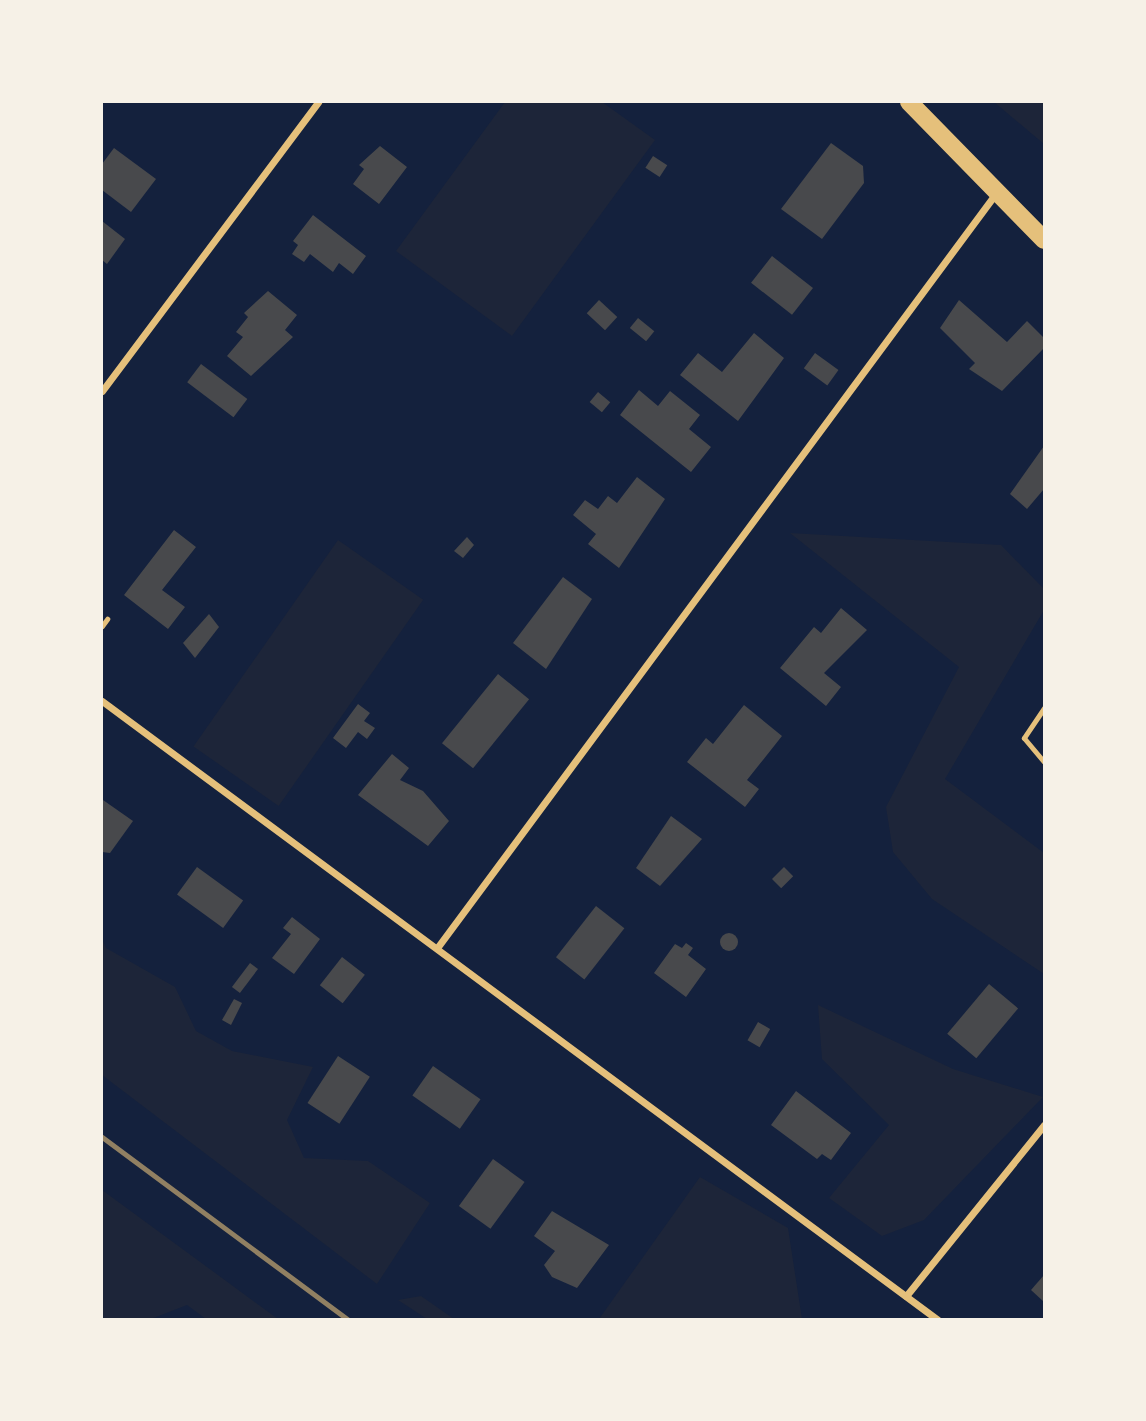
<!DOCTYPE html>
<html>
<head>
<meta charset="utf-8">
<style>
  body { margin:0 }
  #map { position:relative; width:1146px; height:1421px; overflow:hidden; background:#14213d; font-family:"IBM Plex Sans",sans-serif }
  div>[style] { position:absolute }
  .green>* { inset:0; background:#1d2539; transform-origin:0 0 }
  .building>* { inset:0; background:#48494c; transform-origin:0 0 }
  .round { border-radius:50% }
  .service>* { height:5px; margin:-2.5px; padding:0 2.5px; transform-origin:2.5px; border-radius:2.5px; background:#e5c07b }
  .minor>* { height:7px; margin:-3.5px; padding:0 3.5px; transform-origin:3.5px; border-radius:3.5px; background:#e5c07b }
  .primary>* { height:18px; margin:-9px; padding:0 9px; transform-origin:9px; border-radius:9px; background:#e5c07b }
  .rail>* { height:5px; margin:-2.5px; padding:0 2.5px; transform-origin:2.5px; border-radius:2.5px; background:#918062 }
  span { translate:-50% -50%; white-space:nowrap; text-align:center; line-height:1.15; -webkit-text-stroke:7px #f6f1e7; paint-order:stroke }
  .frame { position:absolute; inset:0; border:103px solid #f6f1e7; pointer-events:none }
</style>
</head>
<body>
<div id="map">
  <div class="green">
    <i style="clip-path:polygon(505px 102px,602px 102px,655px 140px,512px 336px,396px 251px)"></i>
    <i style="clip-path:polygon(994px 102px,1044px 102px,1044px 144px)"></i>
    <i style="clip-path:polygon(790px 533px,1001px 545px,1044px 589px,1044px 610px,945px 779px,1044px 853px,1044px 974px,932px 899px,893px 852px,886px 807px,959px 667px)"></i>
    <i style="left:338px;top:540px;width:104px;height:252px;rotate:35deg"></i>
    <i style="clip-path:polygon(102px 939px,106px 948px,175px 987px,196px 1031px,232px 1051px,313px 1067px,287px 1120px,304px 1158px,368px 1161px,430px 1203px,377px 1284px,102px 1075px)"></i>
    <i style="clip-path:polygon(818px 1005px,953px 1069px,1043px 1097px,924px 1220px,882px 1236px,829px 1198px,889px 1125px,822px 1059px)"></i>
    <i style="clip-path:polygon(700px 1177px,788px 1228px,802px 1319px,599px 1319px)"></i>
    <i style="clip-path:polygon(102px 1190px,278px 1319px,206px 1319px,187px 1305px,151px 1319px,102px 1319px)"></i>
    <i style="clip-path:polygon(421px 1296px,454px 1319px,427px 1319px,398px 1300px)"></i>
  </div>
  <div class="building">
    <i style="clip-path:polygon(831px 143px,863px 166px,864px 183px,822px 239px,781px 209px)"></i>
    <i style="clip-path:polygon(380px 146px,407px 167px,379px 204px,353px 184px,364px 169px,359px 165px)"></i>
    <i style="clip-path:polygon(114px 148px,156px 179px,131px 212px,102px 190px,102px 164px)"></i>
    <i style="left:653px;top:156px;width:17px;height:14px;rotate:33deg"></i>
    <i style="clip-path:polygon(313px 215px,366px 256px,353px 274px,339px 263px,333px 272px,310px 254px,304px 262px,292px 254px,298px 245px,293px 241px)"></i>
    <i style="clip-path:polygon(102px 221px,125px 239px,107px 264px,102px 260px)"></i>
    <i style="left:772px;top:256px;width:52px;height:34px;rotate:38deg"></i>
    <i style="clip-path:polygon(268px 291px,297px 315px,285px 330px,293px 337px,251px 376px,227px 356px,243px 337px,236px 332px,248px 317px,244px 313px)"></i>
    <i style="left:599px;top:300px;width:25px;height:18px;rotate:43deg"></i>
    <i style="clip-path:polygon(959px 300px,1007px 342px,1027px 321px,1044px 338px,1044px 348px,1002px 391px,969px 369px,975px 363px,940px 328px)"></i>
    <i style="left:638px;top:318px;width:21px;height:13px;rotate:39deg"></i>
    <i style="clip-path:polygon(754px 333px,784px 358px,738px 421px,680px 375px,698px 353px,722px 372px)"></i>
    <i style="left:815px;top:353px;width:29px;height:19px;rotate:36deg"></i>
    <i style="left:201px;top:364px;width:58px;height:23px;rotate:37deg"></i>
    <i style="clip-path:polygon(639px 390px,658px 406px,670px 391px,700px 415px,689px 429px,711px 447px,691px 472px,620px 415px)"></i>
    <i style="left:598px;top:392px;width:16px;height:13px;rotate:40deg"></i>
    <i style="clip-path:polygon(1044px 446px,1044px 489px,1027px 509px,1010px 494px)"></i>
    <i style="clip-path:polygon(637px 477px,665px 499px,619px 568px,588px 544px,596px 534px,573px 515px,585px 500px,598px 509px,608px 496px,617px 503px)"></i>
    <i style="clip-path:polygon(174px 530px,196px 547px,162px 590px,185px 607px,168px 629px,124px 595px)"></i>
    <i style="clip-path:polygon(467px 537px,474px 545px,463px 558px,454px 551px)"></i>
    <i style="clip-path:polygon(563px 577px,592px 599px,546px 669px,513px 643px)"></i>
    <i style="clip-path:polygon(841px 608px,867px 630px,824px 673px,841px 687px,826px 706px,780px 668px,814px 627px,821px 633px)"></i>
    <i style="clip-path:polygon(209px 614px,219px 627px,195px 658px,183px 643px)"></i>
    <i style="left:498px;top:674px;width:40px;height:89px;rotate:39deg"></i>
    <i style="clip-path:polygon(358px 704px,370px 713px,364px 721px,375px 728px,367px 739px,358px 732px,346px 748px,333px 738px)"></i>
    <i style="clip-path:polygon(744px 705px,782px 736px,747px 780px,759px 789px,745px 807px,687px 762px,706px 738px,713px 744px)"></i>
    <i style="clip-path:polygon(392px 754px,409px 768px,400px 780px,423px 791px,449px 821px,428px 846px,358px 795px)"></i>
    <i style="clip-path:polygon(103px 800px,133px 821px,110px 853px,102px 852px)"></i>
    <i style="clip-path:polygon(671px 816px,702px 839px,660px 886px,636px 868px)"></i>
    <i style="left:197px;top:867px;width:57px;height:34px;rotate:36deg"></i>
    <i style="left:784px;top:867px;width:13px;height:17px;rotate:45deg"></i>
    <i style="left:596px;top:906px;width:36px;height:65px;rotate:38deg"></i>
    <i style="clip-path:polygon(292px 917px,320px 939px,294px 974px,272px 958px,291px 934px,283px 928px)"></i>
    <i class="round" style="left:720px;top:933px;width:18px;height:18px"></i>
    <i style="clip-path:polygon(686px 943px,693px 948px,688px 955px,706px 969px,686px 997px,654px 973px,675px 944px,682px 948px)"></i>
    <i style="left:342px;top:957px;width:29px;height:36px;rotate:38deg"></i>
    <i style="left:250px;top:963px;width:10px;height:30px;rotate:37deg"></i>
    <i style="left:989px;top:984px;width:38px;height:65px;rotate:40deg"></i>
    <i style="clip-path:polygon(234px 999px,242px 1003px,231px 1025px,222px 1020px)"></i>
    <i style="left:758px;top:1022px;width:14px;height:21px;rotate:30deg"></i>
    <i style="left:338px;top:1056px;width:38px;height:56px;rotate:33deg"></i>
    <i style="left:433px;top:1066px;width:58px;height:36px;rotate:35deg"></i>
    <i style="clip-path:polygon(796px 1091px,851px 1133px,831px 1160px,822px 1154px,817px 1159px,771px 1125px)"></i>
    <i style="left:493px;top:1159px;width:39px;height:58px;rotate:36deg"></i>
    <i style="clip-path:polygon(552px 1211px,609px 1245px,577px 1288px,552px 1277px,544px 1265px,555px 1251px,534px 1236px)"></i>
    <i style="clip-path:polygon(1044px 1275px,1044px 1302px,1031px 1290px)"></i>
  </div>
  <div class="service">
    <i style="left:102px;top:626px;width:9px;rotate:-54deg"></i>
    <i style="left:1044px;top:708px;width:36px;rotate:124deg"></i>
    <i style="left:1024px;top:738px;width:31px;rotate:50deg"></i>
  </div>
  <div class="minor">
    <i style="left:102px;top:391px;width:361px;rotate:-53.2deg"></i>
    <i style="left:102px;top:701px;width:1040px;rotate:36.52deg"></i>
    <i style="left:437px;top:948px;width:939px;rotate:-53.48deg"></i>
    <i style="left:906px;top:1296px;width:220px;rotate:-51.1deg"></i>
  </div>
  <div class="primary">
    <i style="left:909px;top:102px;width:193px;rotate:45.6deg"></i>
  </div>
  <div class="rail">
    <i style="left:102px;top:1137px;width:307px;rotate:36.6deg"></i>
  </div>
  <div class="frame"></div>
</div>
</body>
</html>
